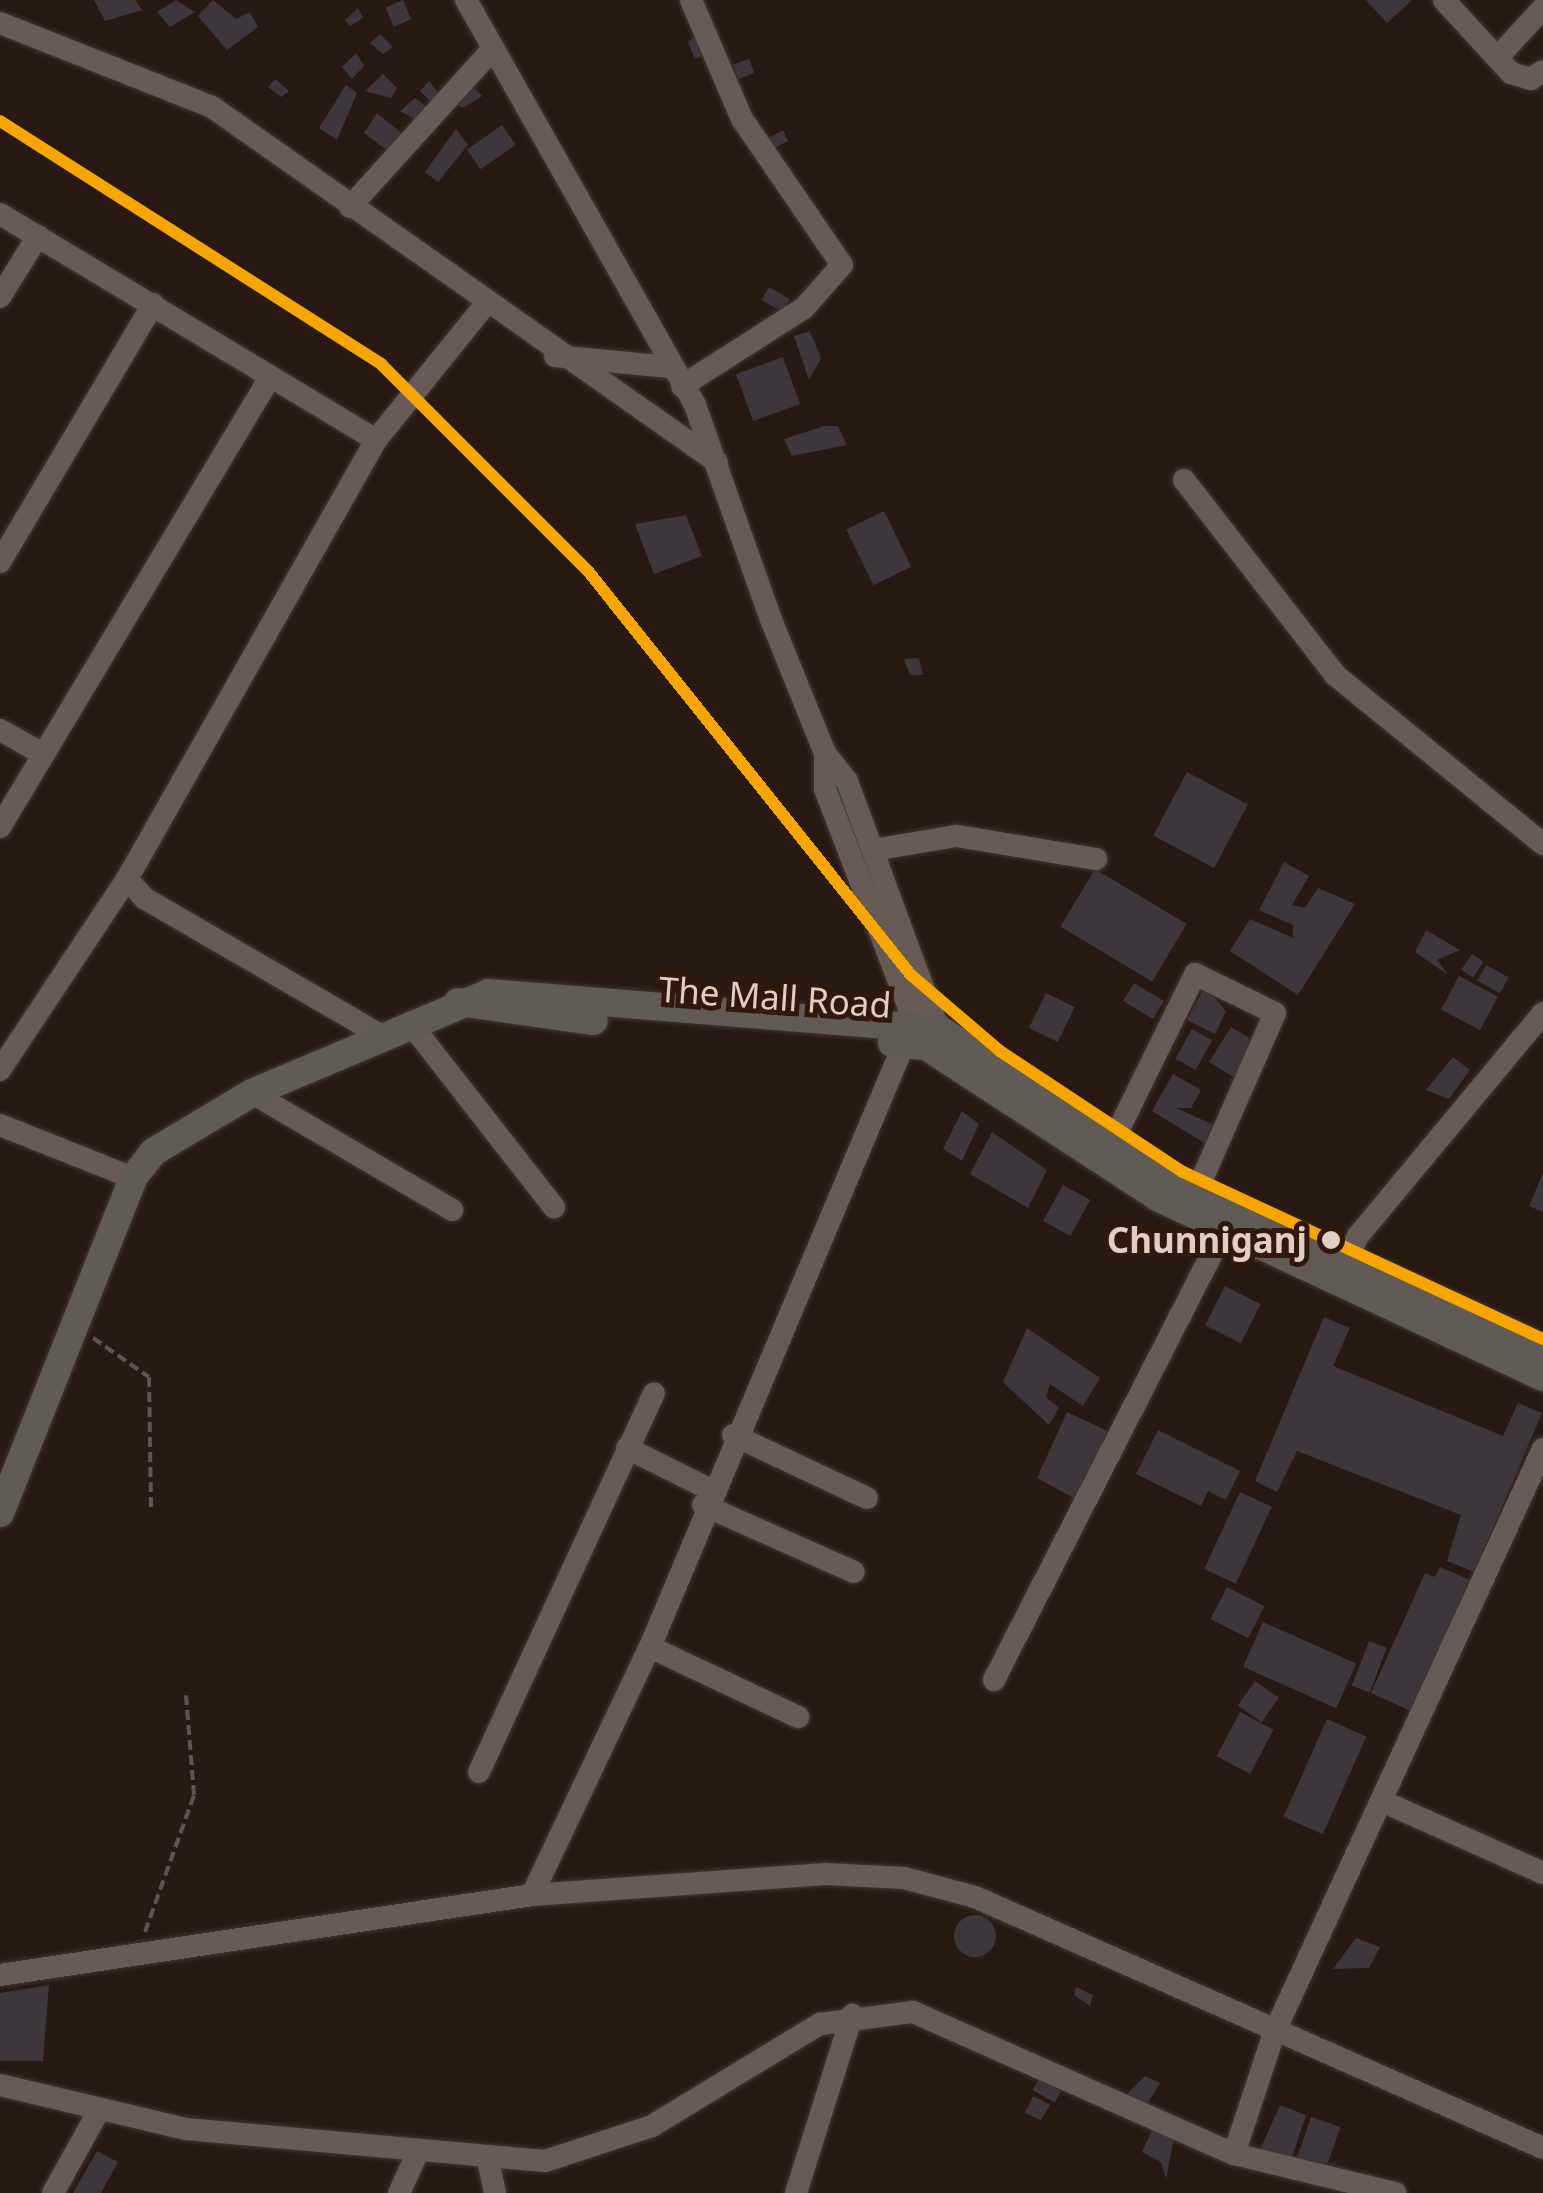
<!DOCTYPE html>
<html>
<head>
<meta charset="utf-8">
<style>
  body { margin:0 }
  #map { position:relative; width:1543px; height:2193px; overflow:hidden; background:#281a12; font-family:"Noto Sans",sans-serif }
  div>[style] { position:absolute }
  .building>* { inset:0; background:#3e363d; transform-origin:0 0 }
  .round { border-radius:50% }
  .path>* { height:4px; margin-top:-2px; transform-origin:0; background:repeating-linear-gradient(90deg,#5f554e 0 10px,transparent 0 15px) }
  .roads { filter:drop-shadow(0 0 2px #423731) drop-shadow(0 0 2px #423731) }
  .minor>* { height:22px; margin:-11px; padding:0 11px; transform-origin:11px; border-radius:11px; background:#665b56 }
  .major>* { height:28px; margin:-14px; padding:0 14px; transform-origin:14px; border-radius:14px; background:#605b54 }
  .metro-1>* { height:12px; margin:-6px; padding:0 6px; transform-origin:6px; border-radius:6px; background:#f7a600 }
  .dots>* { width:28px; height:28px; translate:-50% -50%; box-sizing:border-box; border:5px solid #30180a; border-radius:50% }
  span { translate:-50% -50%; white-space:nowrap; text-align:center; line-height:1.15; -webkit-text-stroke:10px #30180a; paint-order:stroke }
  .street-label { font-size:35px; color:#dfcec5 }
  .stop-label { font-size:35px; color:#dfcec5; font-weight:700 }
  .right { translate:-100% -50%; text-align:right }
</style>
</head>
<body>
<div id="map">
  <div class="building">
    <i style="clip-path:polygon(94px 0,135px 0,142px 10px,105px 21px)"></i>
    <i style="clip-path:polygon(176px 0,195px 12px,170px 27px,157px 12px)"></i>
    <i style="clip-path:polygon(213px 0,236px 19px,250px 12px,258px 27px,227px 50px,198px 16px)"></i>
    <i style="left:403px;top:0;width:21px;height:19px;rotate:67deg"></i>
    <i style="clip-path:polygon(1366px 0,1412px 0,1387px 23px)"></i>
    <i style="clip-path:polygon(358px 8px,363px 18px,350px 26px,345px 20px)"></i>
    <i style="clip-path:polygon(701px 32px,710px 52px,695px 59px,688px 42px)"></i>
    <i style="clip-path:polygon(380px 34px,393px 47px,383px 54px,370px 43px)"></i>
    <i style="clip-path:polygon(356px 53px,364px 66px,352px 79px,342px 67px)"></i>
    <i style="left:749px;top:59px;width:15px;height:17px;rotate:70deg"></i>
    <i style="clip-path:polygon(383px 74px,397px 88px,391px 98px,365px 91px)"></i>
    <i style="clip-path:polygon(275px 79px,289px 91px,281px 97px,268px 87px)"></i>
    <i style="clip-path:polygon(466px 79px,482px 96px,463px 108px,445px 95px)"></i>
    <i style="clip-path:polygon(429px 81px,441px 96px,431px 102px,420px 91px)"></i>
    <i style="clip-path:polygon(346px 85px,357px 93px,337px 140px,319px 128px)"></i>
    <i style="clip-path:polygon(415px 98px,427px 107px,415px 119px,400px 111px)"></i>
    <i style="clip-path:polygon(377px 113px,405px 136px,393px 155px,364px 133px)"></i>
    <i style="left:502px;top:125px;width:24px;height:43px;rotate:55deg"></i>
    <i style="clip-path:polygon(456px 129px,468px 145px,438px 182px,425px 172px)"></i>
    <i style="clip-path:polygon(783px 130px,788px 141px,774px 148px,767px 139px)"></i>
    <i style="left:769px;top:287px;width:24px;height:15px;rotate:30deg"></i>
    <i style="clip-path:polygon(810px 331px,821px 358px,809px 380px,794px 336px)"></i>
    <i style="left:783px;top:357px;width:50px;height:50px;rotate:70deg"></i>
    <i style="clip-path:polygon(824px 426px,838px 426px,847px 445px,792px 456px,784px 439px)"></i>
    <i style="left:884px;top:511px;width:62px;height:42px;rotate:64deg"></i>
    <i style="clip-path:polygon(686px 515px,702px 556px,654px 574px,635px 524px)"></i>
    <i style="clip-path:polygon(919px 658px,923px 675px,910px 675px,904px 659px)"></i>
    <i style="left:1187px;top:772px;width:69px;height:72px;rotate:28deg"></i>
    <i style="clip-path:polygon(1284px 862px,1309px 876px,1292px 905px,1305px 908px,1318px 888px,1355px 904px,1298px 995px,1230px 951px,1250px 919px,1293px 938px,1293px 925px,1259px 910px)"></i>
    <i style="left:1095px;top:869px;width:107px;height:67px;rotate:31deg"></i>
    <i style="clip-path:polygon(1426px 930px,1460px 950px,1437px 960px,1448px 975px,1415px 952px)"></i>
    <i style="left:1472px;top:954px;width:14px;height:19px;rotate:34deg"></i>
    <i style="left:1486px;top:965px;width:26px;height:18px;rotate:29deg"></i>
    <i style="left:1459px;top:976px;width:44px;height:38px;rotate:28deg"></i>
    <i style="left:1134px;top:983px;width:35px;height:21px;rotate:31deg"></i>
    <i style="clip-path:polygon(1205px 987px,1226px 1011px,1215px 1034px,1187px 1020px)"></i>
    <i style="left:1046px;top:993px;width:32px;height:39px;rotate:26deg"></i>
    <i style="clip-path:polygon(1231px 1027px,1248px 1037px,1251px 1052px,1235px 1078px,1209px 1062px)"></i>
    <i style="left:1192px;top:1029px;width:23px;height:34px;rotate:29deg"></i>
    <i style="clip-path:polygon(1453px 1057px,1470px 1070px,1449px 1099px,1426px 1090px)"></i>
    <i style="clip-path:polygon(1173px 1074px,1201px 1090px,1191px 1108px,1176px 1108px,1216px 1126px,1206px 1144px,1152px 1111px)"></i>
    <i style="clip-path:polygon(962px 1111px,979px 1124px,962px 1161px,943px 1149px)"></i>
    <i style="clip-path:polygon(992px 1132px,1047px 1170px,1028px 1208px,970px 1174px)"></i>
    <i style="clip-path:polygon(1543px 1173px,1543px 1212px,1529px 1206px)"></i>
    <i style="left:1063px;top:1185px;width:31px;height:41px;rotate:29deg"></i>
    <i style="left:1225px;top:1286px;width:40px;height:44px;rotate:27deg"></i>
    <i style="clip-path:polygon(1324px 1317px,1350px 1328px,1333px 1366px,1503px 1436px,1518px 1403px,1542px 1413px,1474px 1572px,1447px 1561px,1461px 1515px,1297px 1451px,1277px 1492px,1255px 1481px)"></i>
    <i style="clip-path:polygon(1027px 1328px,1100px 1378px,1083px 1406px,1050px 1384px,1046px 1397px,1059px 1408px,1049px 1425px,1003px 1382px)"></i>
    <i style="clip-path:polygon(1067px 1412px,1116px 1435px,1079px 1501px,1037px 1478px)"></i>
    <i style="clip-path:polygon(1158px 1430px,1240px 1471px,1226px 1500px,1208px 1491px,1201px 1506px,1136px 1474px)"></i>
    <i style="left:1240px;top:1492px;width:35px;height:85px;rotate:25deg"></i>
    <i style="clip-path:polygon(1440px 1567px,1470px 1580px,1411px 1711px,1371px 1693px,1425px 1573px,1435px 1577px)"></i>
    <i style="left:1227px;top:1587px;width:42px;height:36px;rotate:27deg"></i>
    <i style="left:1263px;top:1622px;width:102px;height:49px;rotate:24deg"></i>
    <i style="left:1369px;top:1641px;width:19px;height:48px;rotate:21deg"></i>
    <i style="left:1255px;top:1681px;width:29px;height:30px;rotate:35deg"></i>
    <i style="left:1240px;top:1712px;width:38px;height:50px;rotate:28deg"></i>
    <i style="left:1327px;top:1719px;width:43px;height:107px;rotate:24deg"></i>
    <i class="round" style="left:954px;top:1915px;width:42px;height:42px"></i>
    <i style="clip-path:polygon(1356px 1938px,1380px 1947px,1369px 1968px,1333px 1969px)"></i>
    <i style="clip-path:polygon(49px 1985px,43px 2061px,0 2061px,0 1993px)"></i>
    <i style="clip-path:polygon(1076px 1987px,1093px 1995px,1090px 2006px,1074px 1995px)"></i>
    <i style="clip-path:polygon(1145px 2076px,1160px 2083px,1143px 2111px,1122px 2099px)"></i>
    <i style="left:1039px;top:2079px;width:25px;height:13px;rotate:29deg"></i>
    <i style="clip-path:polygon(1033px 2096px,1050px 2105px,1041px 2120px,1025px 2113px)"></i>
    <i style="clip-path:polygon(1280px 2105px,1306px 2115px,1290px 2163px,1259px 2152px)"></i>
    <i style="left:1311px;top:2117px;width:31px;height:48px;rotate:19deg"></i>
    <i style="clip-path:polygon(1154px 2126px,1175px 2133px,1166px 2179px,1161px 2162px,1142px 2152px)"></i>
    <i style="clip-path:polygon(97px 2151px,118px 2162px,101px 2193px,73px 2193px)"></i>
  </div>
  <div class="path">
    <i style="left:93px;top:1338px;width:68px;rotate:34.9deg"></i>
    <i style="left:149px;top:1377px;width:130px;rotate:89.1deg"></i>
    <i style="left:145px;top:1932px;width:145px;rotate:-70.3deg"></i>
    <i style="left:194px;top:1795px;width:100px;rotate:-94.6deg"></i>
  </div>
  <div class="roads">
    <div class="minor">
      <i style="left:466px;top:0;width:465px;rotate:60.5deg"></i>
      <i style="left:695px;top:405px;width:225px;rotate:70.5deg"></i>
      <i style="left:770px;top:617px;width:147px;rotate:68deg"></i>
      <i style="left:825px;top:753px;width:36px;rotate:52deg"></i>
      <i style="left:847px;top:781px;width:278px;rotate:69.8deg"></i>
      <i style="left:1444px;top:0;width:99px;rotate:47.5deg"></i>
      <i style="left:1511px;top:73px;width:21px;rotate:17deg"></i>
      <i style="left:1531px;top:79px;width:14px;rotate:-34deg"></i>
      <i style="left:0;top:23px;width:228px;rotate:21.6deg"></i>
      <i style="left:212px;top:107px;width:617px;rotate:35.11deg"></i>
      <i style="left:1497px;top:58px;width:68px;rotate:-47.4deg"></i>
      <i style="left:350px;top:207px;width:209px;rotate:-47.9deg"></i>
      <i style="left:0;top:214px;width:439px;rotate:31deg"></i>
      <i style="left:376px;top:440px;width:174px;rotate:-51.1deg"></i>
      <i style="left:0;top:297px;width:72px;rotate:-58.1deg"></i>
      <i style="left:555px;top:356px;width:115px;rotate:5.5deg"></i>
      <i style="left:682px;top:386px;width:145px;rotate:-32.6deg"></i>
      <i style="left:804px;top:308px;width:57px;rotate:-48.5deg"></i>
      <i style="left:842px;top:265px;width:177px;rotate:-124.4deg"></i>
      <i style="left:742px;top:119px;width:129px;rotate:-113.2deg"></i>
      <i style="left:376px;top:440px;width:505px;rotate:119.56deg"></i>
      <i style="left:127px;top:879px;width:25px;rotate:48deg"></i>
      <i style="left:144px;top:898px;width:275px;rotate:30.1deg"></i>
      <i style="left:1184px;top:480px;width:247px;rotate:52.2deg"></i>
      <i style="left:1335px;top:675px;width:268px;rotate:39.1deg"></i>
      <i style="left:0;top:562px;width:300px;rotate:-59.3deg"></i>
      <i style="left:0;top:730px;width:49px;rotate:29.2deg"></i>
      <i style="left:825px;top:753px;width:36px;rotate:90deg"></i>
      <i style="left:825px;top:789px;width:265px;rotate:69deg"></i>
      <i style="left:0;top:827px;width:523px;rotate:-59.02deg"></i>
      <i style="left:873px;top:850px;width:85px;rotate:-9.5deg"></i>
      <i style="left:957px;top:836px;width:141px;rotate:9.4deg"></i>
      <i style="left:410px;top:1023px;width:234px;rotate:52deg"></i>
      <i style="left:0;top:1070px;width:229px;rotate:-56.4deg"></i>
      <i style="left:252px;top:1093px;width:232px;rotate:30.3deg"></i>
      <i style="left:0;top:1125px;width:143px;rotate:21.7deg"></i>
      <i style="left:1113px;top:1141px;width:186px;rotate:-63.8deg"></i>
      <i style="left:1195px;top:974px;width:89px;rotate:26deg"></i>
      <i style="left:1275px;top:1013px;width:194px;rotate:113.7deg"></i>
      <i style="left:1339px;top:1273px;width:42px;rotate:-62.8deg"></i>
      <i style="left:1358px;top:1236px;width:290px;rotate:-50.3deg"></i>
      <i style="left:733px;top:1435px;width:148px;rotate:25.2deg"></i>
      <i style="left:627px;top:1448px;width:92px;rotate:26.6deg"></i>
      <i style="left:703px;top:1505px;width:165px;rotate:23.9deg"></i>
      <i style="left:650px;top:1647px;width:164px;rotate:25.3deg"></i>
      <i style="left:994px;top:1680px;width:505px;rotate:-62.93deg"></i>
      <i style="left:479px;top:1772px;width:417px;rotate:-65.2deg"></i>
      <i style="left:1382px;top:1801px;width:176px;rotate:24.1deg"></i>
      <i style="left:532px;top:1895px;width:275px;rotate:-64.6deg"></i>
      <i style="left:650px;top:1647px;width:654px;rotate:-67.16deg"></i>
      <i style="left:0;top:1975px;width:538px;rotate:-8.55deg"></i>
      <i style="left:532px;top:1895px;width:294px;rotate:-4.1deg"></i>
      <i style="left:825px;top:1874px;width:79px;rotate:2.9deg"></i>
      <i style="left:904px;top:1878px;width:73px;rotate:15deg"></i>
      <i style="left:975px;top:1897px;width:621px;rotate:23.84deg"></i>
      <i style="left:0;top:2085px;width:191px;rotate:13.3deg"></i>
      <i style="left:186px;top:2129px;width:360px;rotate:5.1deg"></i>
      <i style="left:545px;top:2161px;width:113px;rotate:-18.1deg"></i>
      <i style="left:652px;top:2126px;width:197px;rotate:-31.3deg"></i>
      <i style="left:820px;top:2024px;width:94px;rotate:-7.4deg"></i>
      <i style="left:913px;top:2012px;width:351px;rotate:23.9deg"></i>
      <i style="left:1234px;top:2154px;width:166px;rotate:13.6deg"></i>
      <i style="left:1234px;top:2154px;width:127px;rotate:-71.7deg"></i>
      <i style="left:1274px;top:2033px;width:643px;rotate:-65.27deg"></i>
      <i style="left:488px;top:2160px;width:34px;rotate:78deg"></i>
      <i style="left:53px;top:2193px;width:93px;rotate:-60.9deg"></i>
      <i style="left:399px;top:2193px;width:43px;rotate:-65.2deg"></i>
      <i style="left:796px;top:2193px;width:187px;rotate:-72.5deg"></i>
    </div>
    <div class="major">
      <i style="left:458px;top:1002px;width:137px;rotate:8deg"></i>
      <i style="left:892px;top:1043px;width:34px;rotate:5deg"></i>
      <i style="left:926px;top:1046px;width:278px;rotate:33.1deg"></i>
      <i style="left:1159px;top:1198px;width:424px;rotate:25deg"></i>
      <i style="left:0;top:1513px;width:360px;rotate:-68.3deg"></i>
      <i style="left:133px;top:1178px;width:33px;rotate:-52deg"></i>
      <i style="left:153px;top:1152px;width:115px;rotate:-30.8deg"></i>
      <i style="left:252px;top:1093px;width:257px;rotate:-22.9deg"></i>
      <i style="left:489px;top:993px;width:451px;rotate:4.6deg"></i>
      <i style="left:939px;top:1029px;width:277px;rotate:32.8deg"></i>
      <i style="left:1172px;top:1179px;width:408px;rotate:24.5deg"></i>
    </div>
  </div>
  <div class="metro-1">
    <i style="left:0;top:121px;width:452px;rotate:32.5deg"></i>
    <i style="left:381px;top:364px;width:293px;rotate:45deg"></i>
    <i style="left:588px;top:571px;width:517px;rotate:51.36deg"></i>
    <i style="left:911px;top:975px;width:117px;rotate:40.5deg"></i>
    <i style="left:1000px;top:1051px;width:219px;rotate:33.5deg"></i>
    <i style="left:1183px;top:1172px;width:397px;rotate:24.9deg"></i>
  </div>
  <div class="dots">
    <i style="left:1331px;top:1240px;background:#dfcec5"></i>
  </div>
  <div class="street-label">
    <span style="left:775px;top:997px;rotate:4deg">The Mall Road</span>
  </div>
  <div class="stop-label">
    <span class="right" style="left:1307px;top:1240px">Chunniganj</span>
  </div>
</div>
</body>
</html>
